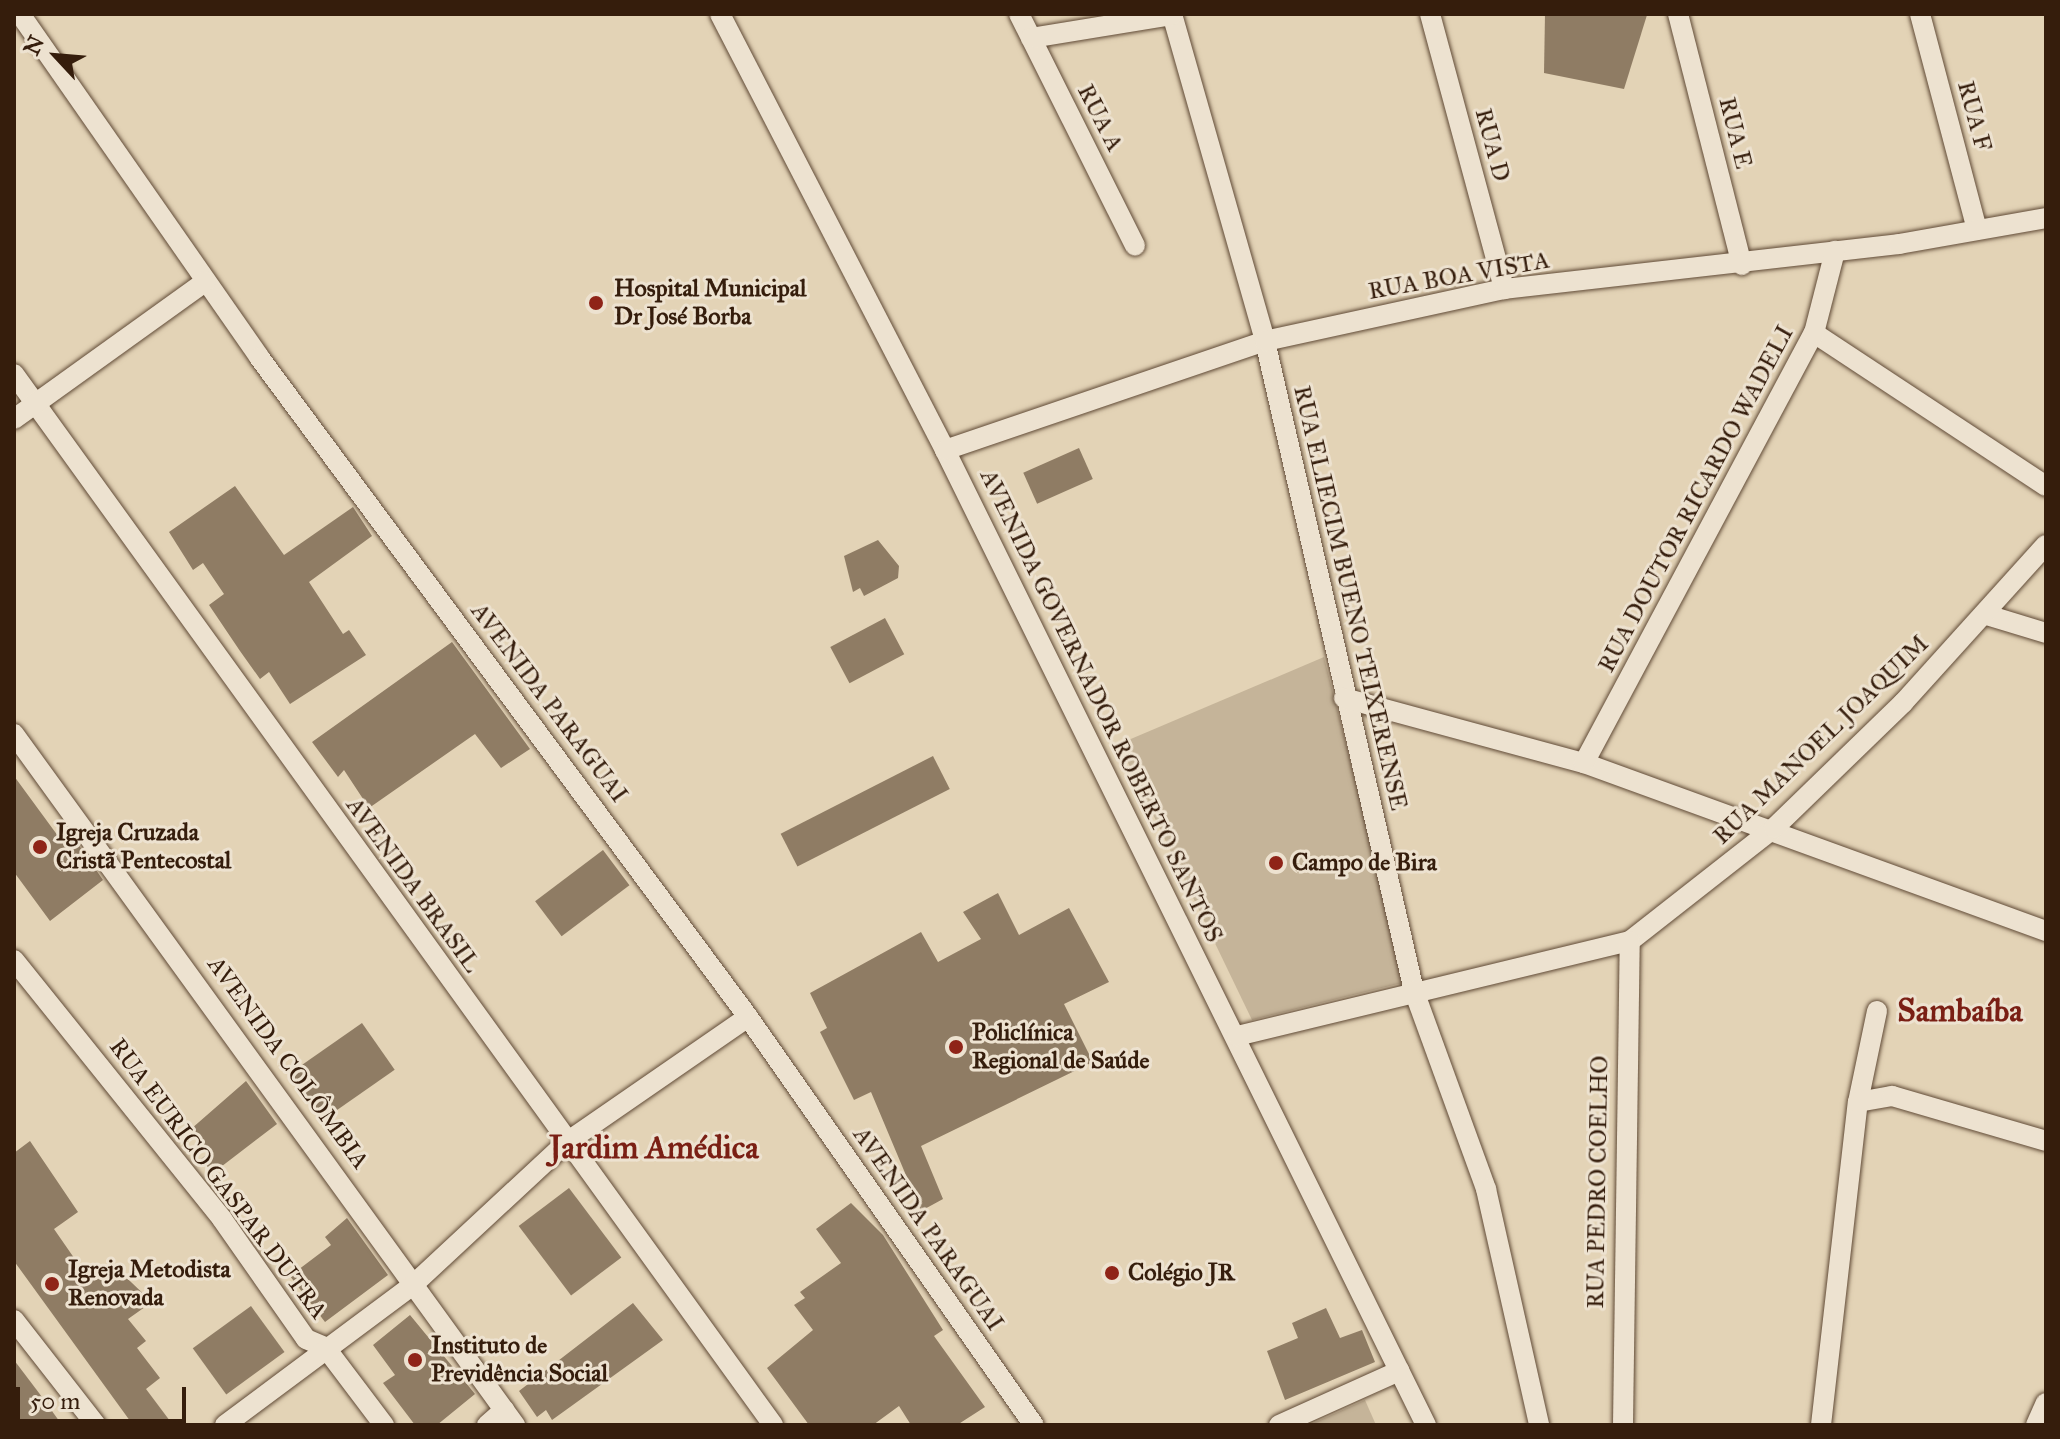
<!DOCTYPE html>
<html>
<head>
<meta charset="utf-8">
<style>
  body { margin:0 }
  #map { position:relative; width:2060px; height:1439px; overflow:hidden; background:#e3d3b6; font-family:"IM FELL Great Primer",serif }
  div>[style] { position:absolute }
  .green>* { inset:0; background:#c5b499 }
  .building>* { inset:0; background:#8f7c64; transform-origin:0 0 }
  .roads { filter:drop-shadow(0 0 2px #604a36) drop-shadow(0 0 2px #604a36) }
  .street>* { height:20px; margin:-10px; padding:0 10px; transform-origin:10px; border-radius:10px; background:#ede2d0 }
  .dots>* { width:22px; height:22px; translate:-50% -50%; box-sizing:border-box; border:4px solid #ede2d0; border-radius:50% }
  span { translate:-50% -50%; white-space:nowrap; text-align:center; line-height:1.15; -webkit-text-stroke:6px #ede2d0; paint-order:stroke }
  .street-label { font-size:24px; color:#351d0c }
  .poi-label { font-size:24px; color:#351d0c; font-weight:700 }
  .left { translate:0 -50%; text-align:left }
  .district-label { font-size:32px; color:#7a1f14; font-weight:700 }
  .frame { position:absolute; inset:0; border:16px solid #351d0c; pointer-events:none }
  .north { position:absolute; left:16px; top:16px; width:80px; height:80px; -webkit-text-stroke:6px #ede2d0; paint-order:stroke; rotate:296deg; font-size:22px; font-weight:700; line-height:32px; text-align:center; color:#351d0c }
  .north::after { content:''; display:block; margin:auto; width:28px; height:36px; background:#351d0c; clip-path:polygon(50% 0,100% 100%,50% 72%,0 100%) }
  .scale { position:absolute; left:16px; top:1387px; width:170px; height:36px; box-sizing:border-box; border:4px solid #351d0c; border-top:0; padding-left:10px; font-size:24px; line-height:28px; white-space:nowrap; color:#351d0c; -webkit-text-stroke:6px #ede2d0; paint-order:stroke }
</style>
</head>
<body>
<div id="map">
  <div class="green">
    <i style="clip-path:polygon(1324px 657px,1406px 982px,1252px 1020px,1119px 744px)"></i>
    <i style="clip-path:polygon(1365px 1400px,1376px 1425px,1309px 1425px)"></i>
  </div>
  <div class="building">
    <i style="clip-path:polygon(1545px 14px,1647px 15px,1624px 89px,1544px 73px)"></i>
    <i style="left:1079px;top:448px;width:34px;height:61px;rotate:66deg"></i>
    <i style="clip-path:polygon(235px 486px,284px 555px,353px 507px,372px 536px,309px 582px,343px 634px,349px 630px,366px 655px,290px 704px,269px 672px,260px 679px,240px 651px,209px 605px,224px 594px,203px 563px,193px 570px,169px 532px)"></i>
    <i style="clip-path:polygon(878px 540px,899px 566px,898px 578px,864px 596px,860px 588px,853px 592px,844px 556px)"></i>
    <i style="left:885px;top:618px;width:41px;height:62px;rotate:62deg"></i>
    <i style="clip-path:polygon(452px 642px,530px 749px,501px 768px,475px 734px,369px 808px,344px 770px,338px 777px,312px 742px)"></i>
    <i style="left:933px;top:756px;width:37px;height:171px;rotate:63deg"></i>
    <i style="clip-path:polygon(14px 776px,69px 851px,78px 844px,103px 880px,50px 921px,14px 872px)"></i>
    <i style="left:603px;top:850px;width:44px;height:85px;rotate:53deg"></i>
    <i style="clip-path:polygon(998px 893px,1019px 935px,1069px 908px,1109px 982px,1064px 1004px,1093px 1062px,921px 1146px,943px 1199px,921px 1211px,871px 1092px,854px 1100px,820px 1032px,827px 1028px,810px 993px,921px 932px,938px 962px,981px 939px,963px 912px)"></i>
    <i style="left:362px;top:1023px;width:57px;height:90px;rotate:55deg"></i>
    <i style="clip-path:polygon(246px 1081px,277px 1124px,213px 1173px,201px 1159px,210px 1152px,191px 1129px)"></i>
    <i style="clip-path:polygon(30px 1141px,78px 1212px,54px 1229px,88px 1278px,111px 1263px,152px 1302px,128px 1319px,146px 1341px,137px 1348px,160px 1378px,146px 1389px,173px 1425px,133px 1425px,14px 1261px,14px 1153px)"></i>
    <i style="left:569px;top:1188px;width:87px;height:63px;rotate:53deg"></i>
    <i style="clip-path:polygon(851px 1203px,883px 1235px,943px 1330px,934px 1336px,985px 1407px,957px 1425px,911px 1425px,899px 1406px,873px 1425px,809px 1425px,767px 1368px,813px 1330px,794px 1305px,805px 1298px,800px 1292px,841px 1263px,816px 1229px)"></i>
    <i style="clip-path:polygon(347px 1218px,388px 1275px,325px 1322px,290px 1276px,331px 1245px,325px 1237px)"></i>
    <i style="clip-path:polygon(633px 1303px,663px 1340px,552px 1420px,546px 1410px,537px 1417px,519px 1391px)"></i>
    <i style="left:251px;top:1306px;width:57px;height:72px;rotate:54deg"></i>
    <i style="clip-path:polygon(1326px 1308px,1340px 1338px,1362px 1330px,1375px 1362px,1285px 1400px,1267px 1351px,1298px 1338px,1292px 1323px)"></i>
    <i style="clip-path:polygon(410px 1315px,475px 1394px,437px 1425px,415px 1425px,383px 1383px,395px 1375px,373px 1345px)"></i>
    <i style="clip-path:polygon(14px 1360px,39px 1393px,62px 1425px,14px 1425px)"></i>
  </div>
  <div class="roads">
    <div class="street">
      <i style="left:20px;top:14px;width:418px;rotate:55.1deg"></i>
      <i style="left:259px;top:357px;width:821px;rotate:53.46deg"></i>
      <i style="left:748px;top:1017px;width:498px;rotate:55deg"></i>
      <i style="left:720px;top:14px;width:491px;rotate:62.7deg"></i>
      <i style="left:945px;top:450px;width:1087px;rotate:63.74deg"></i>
      <i style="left:1019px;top:14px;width:259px;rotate:63.4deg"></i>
      <i style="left:1172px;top:14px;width:340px;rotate:74.1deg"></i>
      <i style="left:1265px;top:341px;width:667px;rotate:77.09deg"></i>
      <i style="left:1414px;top:991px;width:211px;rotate:70deg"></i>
      <i style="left:1486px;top:1189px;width:242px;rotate:77.3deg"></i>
      <i style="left:1430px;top:14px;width:285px;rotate:74.9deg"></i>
      <i style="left:1678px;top:14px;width:259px;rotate:75.7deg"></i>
      <i style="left:1920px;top:14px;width:223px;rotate:75.2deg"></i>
      <i style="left:1031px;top:38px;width:143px;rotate:-9.3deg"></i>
      <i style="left:1814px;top:333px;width:278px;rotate:33.4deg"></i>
      <i style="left:14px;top:374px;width:1296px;rotate:54.16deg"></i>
      <i style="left:14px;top:419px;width:235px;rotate:-35.7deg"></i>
      <i style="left:945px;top:450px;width:338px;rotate:-18.8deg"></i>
      <i style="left:1265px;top:341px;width:245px;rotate:-12.3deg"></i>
      <i style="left:1504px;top:289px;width:398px;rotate:-6.5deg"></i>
      <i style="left:1899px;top:244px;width:149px;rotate:-10deg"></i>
      <i style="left:1987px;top:615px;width:62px;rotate:17deg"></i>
      <i style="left:1344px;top:698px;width:249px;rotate:15.2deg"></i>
      <i style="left:1584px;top:763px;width:492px;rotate:20deg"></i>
      <i style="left:14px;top:734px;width:854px;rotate:54.06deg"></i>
      <i style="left:1584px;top:763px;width:488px;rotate:-61.9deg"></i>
      <i style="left:1814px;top:333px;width:85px;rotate:-75.6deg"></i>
      <i style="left:14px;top:960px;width:332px;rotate:51.2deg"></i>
      <i style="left:222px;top:1219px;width:146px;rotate:55deg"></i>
      <i style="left:306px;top:1339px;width:21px;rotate:23deg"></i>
      <i style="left:325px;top:1347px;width:98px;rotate:52.9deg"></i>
      <i style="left:1237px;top:1036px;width:404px;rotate:-13.6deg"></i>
      <i style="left:1630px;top:941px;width:183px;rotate:-38.1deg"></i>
      <i style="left:1774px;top:828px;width:180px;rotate:-44.1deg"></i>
      <i style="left:1903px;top:703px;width:213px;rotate:-47.9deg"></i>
      <i style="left:1858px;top:1102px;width:93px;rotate:-78.2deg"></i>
      <i style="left:14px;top:1320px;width:133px;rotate:52deg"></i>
      <i style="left:225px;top:1425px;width:236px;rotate:-36.7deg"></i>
      <i style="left:414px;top:1284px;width:209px;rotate:-42.9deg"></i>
      <i style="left:567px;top:1142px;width:220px;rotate:-34.6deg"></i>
      <i style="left:487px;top:1425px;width:23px;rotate:-41deg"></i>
      <i style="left:1279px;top:1425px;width:132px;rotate:-24.2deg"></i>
      <i style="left:1623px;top:1425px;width:484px;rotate:-89.2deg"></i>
      <i style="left:1821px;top:1425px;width:325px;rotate:-83.5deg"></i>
      <i style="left:1858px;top:1102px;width:35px;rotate:-10deg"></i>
      <i style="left:1892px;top:1096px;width:160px;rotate:16.3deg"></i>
      <i style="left:2036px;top:1425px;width:24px;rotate:-66deg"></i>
    </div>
  </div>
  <div class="dots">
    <i style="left:596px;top:303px;background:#8f2418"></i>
    <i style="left:40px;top:847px;background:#8f2418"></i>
    <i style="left:1276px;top:863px;background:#8f2418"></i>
    <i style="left:956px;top:1047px;background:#8f2418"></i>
    <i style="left:1112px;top:1273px;background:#8f2418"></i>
    <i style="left:52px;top:1284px;background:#8f2418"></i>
    <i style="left:415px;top:1360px;background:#8f2418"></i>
  </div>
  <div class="street-label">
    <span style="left:1974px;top:116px;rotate:75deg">RUA F</span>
    <span style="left:1100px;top:118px;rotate:63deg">RUA A</span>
    <span style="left:1735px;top:133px;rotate:76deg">RUA E</span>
    <span style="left:1492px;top:145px;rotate:75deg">RUA D</span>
    <span style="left:1459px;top:276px;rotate:-10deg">RUA BOA VISTA</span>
    <span style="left:1696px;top:499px;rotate:-62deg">RUA DOUTOR RICARDO WADELI</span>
    <span style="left:1350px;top:598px;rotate:77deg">RUA ELIECIM BUENO TEIXERENSE</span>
    <span style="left:549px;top:703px;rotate:53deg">AVENIDA PARAGUAI</span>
    <span style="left:1101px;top:706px;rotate:64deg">AVENIDA GOVERNADOR ROBERTO SANTOS</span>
    <span style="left:1821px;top:740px;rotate:-44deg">RUA MANOEL JOAQUIM</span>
    <span style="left:413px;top:885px;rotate:54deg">AVENIDA BRASIL</span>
    <span style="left:288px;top:1063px;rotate:54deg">AVENIDA COLÔMBIA</span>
    <span style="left:218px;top:1179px;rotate:53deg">RUA EURICO GASPAR DUTRA</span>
    <span style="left:1598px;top:1182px;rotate:-89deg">RUA PEDRO COELHO</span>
    <span style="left:928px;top:1229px;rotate:55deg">AVENIDA PARAGUAI</span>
  </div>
  <div class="poi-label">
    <span class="left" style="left:614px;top:303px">Hospital Municipal<br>Dr José Borba</span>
    <span class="left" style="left:56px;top:847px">Igreja Cruzada<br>Cristã Pentecostal</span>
    <span class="left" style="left:1292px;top:863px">Campo de Bira</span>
    <span class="left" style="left:972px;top:1047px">Policlínica<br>Regional de Saúde</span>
    <span class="left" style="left:68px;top:1284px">Igreja Metodista<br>Renovada</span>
    <span class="left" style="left:1128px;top:1273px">Colégio JR</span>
    <span class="left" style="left:431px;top:1360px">Instituto de<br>Previdência Social</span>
  </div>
  <div class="district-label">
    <span style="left:1960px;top:1011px">Sambaíba</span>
    <span style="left:654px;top:1148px">Jardim Amédica</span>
  </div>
  <div class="frame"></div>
  <div class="north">N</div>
  <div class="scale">50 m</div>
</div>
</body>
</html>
